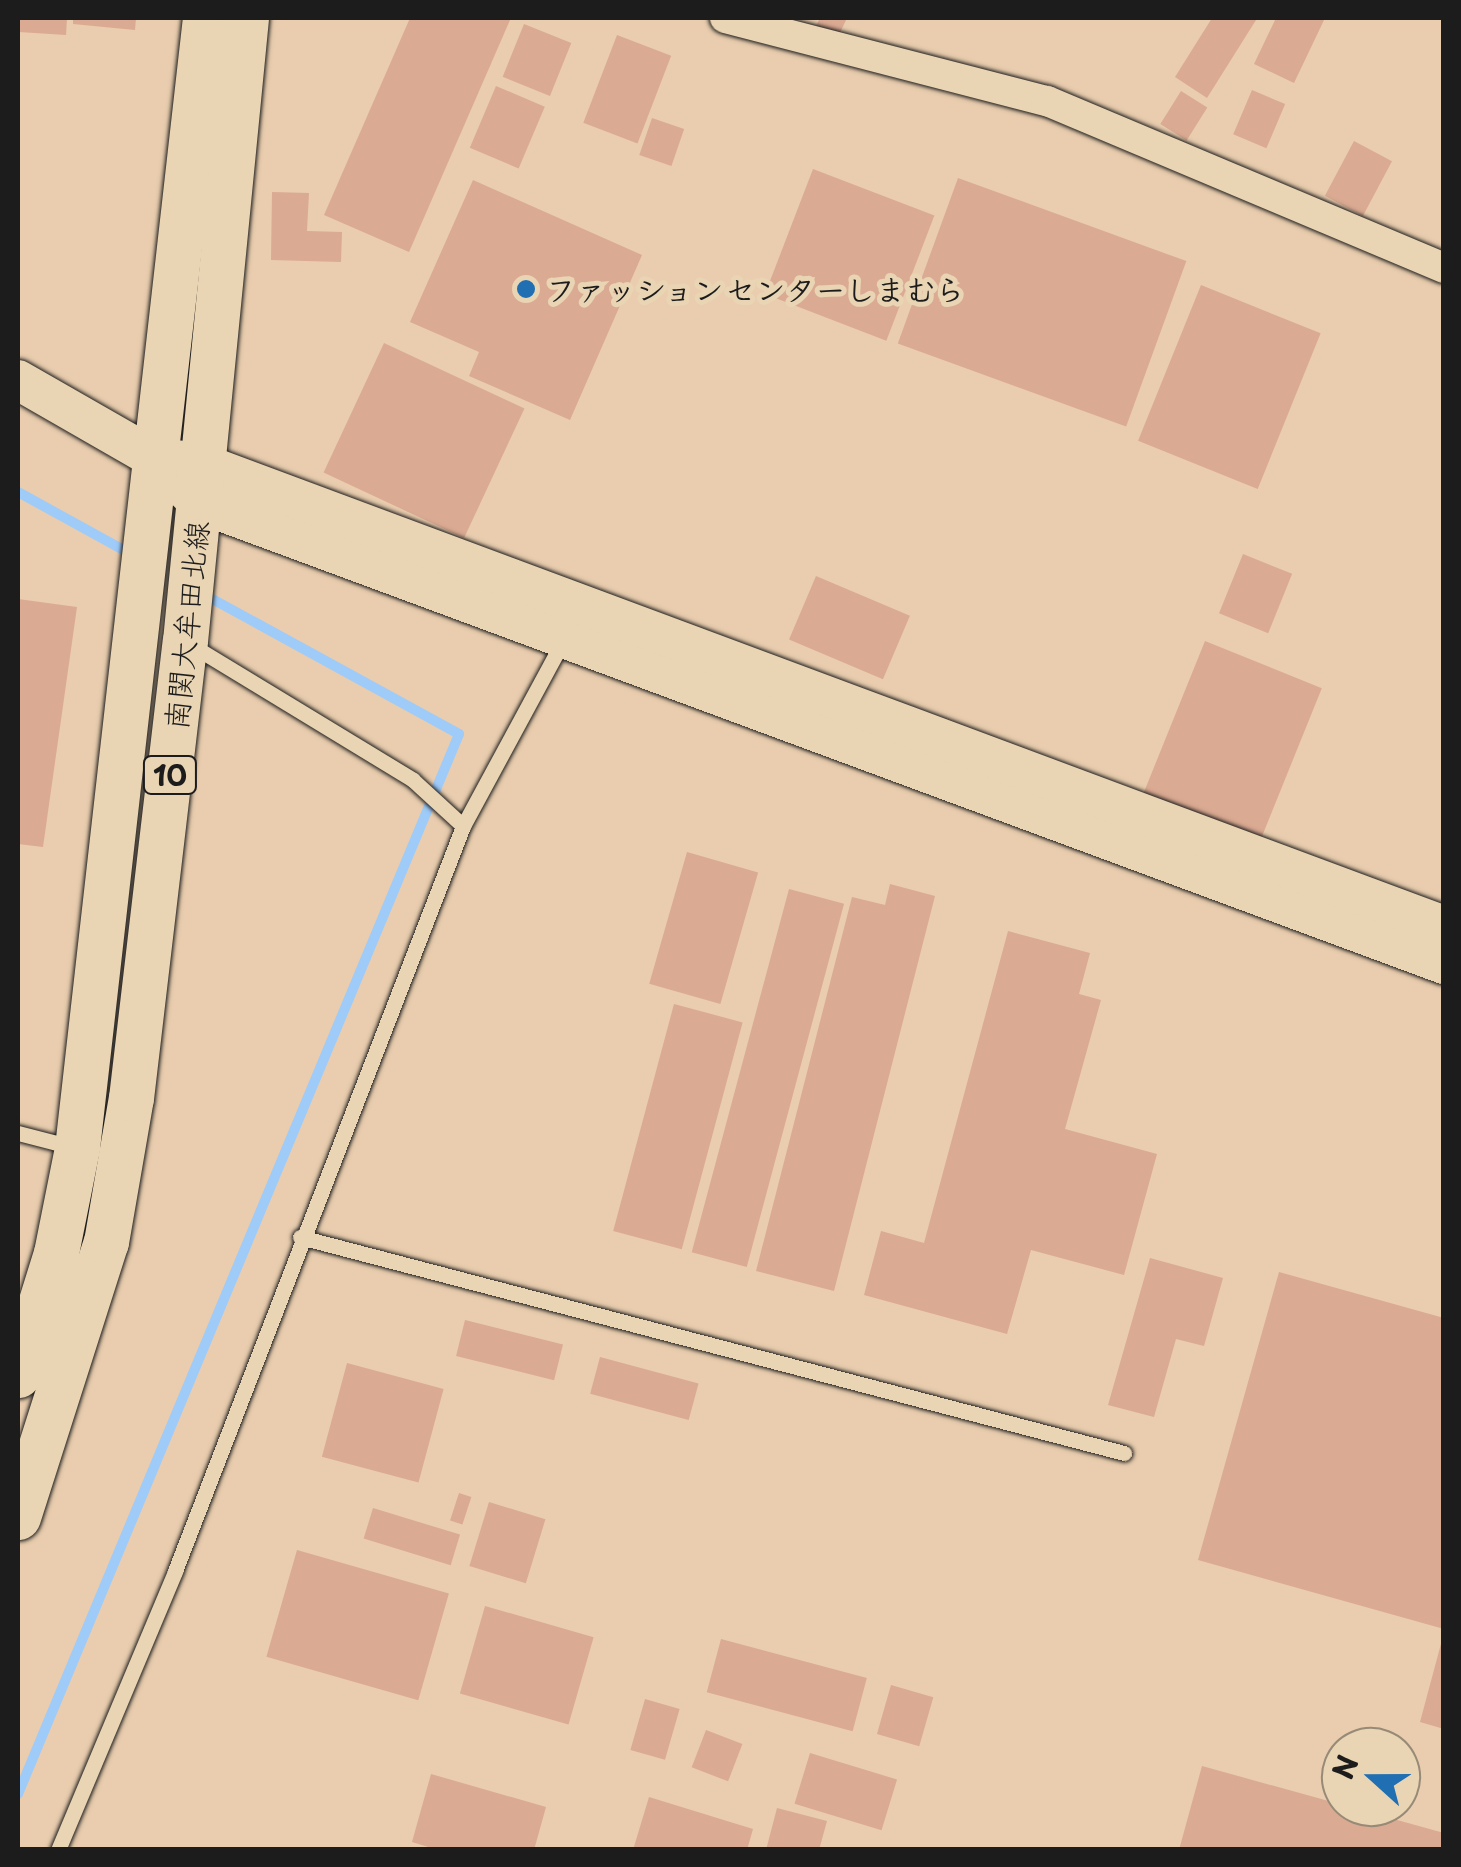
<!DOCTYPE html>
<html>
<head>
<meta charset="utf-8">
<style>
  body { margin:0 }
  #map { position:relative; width:1461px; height:1867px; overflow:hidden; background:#e9cdae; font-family:"Playpen Sans","Klee One",sans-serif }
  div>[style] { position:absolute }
  .stream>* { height:10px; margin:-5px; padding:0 5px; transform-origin:5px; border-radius:5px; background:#9fcbf9 }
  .building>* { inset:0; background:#dbaa92; transform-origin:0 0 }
  .roads { filter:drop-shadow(0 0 2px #1c1c1c) drop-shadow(0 0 2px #1c1c1c) }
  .lane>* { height:15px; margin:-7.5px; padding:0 7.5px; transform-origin:7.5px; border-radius:7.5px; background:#e9d4b3 }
  .street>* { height:30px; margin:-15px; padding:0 15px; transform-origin:15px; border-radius:15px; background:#e9d4b3 }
  .secondary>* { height:40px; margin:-20px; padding:0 20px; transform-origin:20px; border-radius:20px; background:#e9d4b3 }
  .primary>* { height:45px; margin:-22.5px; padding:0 22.5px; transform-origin:22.5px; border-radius:22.5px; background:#e9d4b3 }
  .dots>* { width:28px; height:28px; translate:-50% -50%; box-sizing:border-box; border:5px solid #e9d4b3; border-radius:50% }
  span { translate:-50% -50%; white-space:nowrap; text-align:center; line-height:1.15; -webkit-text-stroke:10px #e9d4b3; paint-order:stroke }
  .shield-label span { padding:2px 8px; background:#e9d4b3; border:2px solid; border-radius:8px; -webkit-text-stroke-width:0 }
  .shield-label { font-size:28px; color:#1c1c1c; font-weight:700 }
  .poi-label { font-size:30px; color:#1c1c1c; font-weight:700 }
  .left { translate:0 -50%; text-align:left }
  .street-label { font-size:30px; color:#1c1c1c }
  .frame { position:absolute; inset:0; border:20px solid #1c1c1c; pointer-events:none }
  .north { position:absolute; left:1321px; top:1727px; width:100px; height:100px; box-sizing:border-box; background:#e9d4b3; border:2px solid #978a77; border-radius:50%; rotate:291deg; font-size:28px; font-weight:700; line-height:40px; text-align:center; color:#1c1c1c }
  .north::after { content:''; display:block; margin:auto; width:35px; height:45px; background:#1f6fb2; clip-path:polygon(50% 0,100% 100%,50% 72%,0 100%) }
</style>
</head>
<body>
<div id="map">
  <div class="stream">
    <i style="left:18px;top:492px;width:129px;rotate:28.8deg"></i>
    <i style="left:18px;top:1794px;width:1148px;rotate:-67.41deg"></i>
    <i style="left:459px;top:734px;width:292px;rotate:-151.3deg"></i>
  </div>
  <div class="building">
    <i style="clip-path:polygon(19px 18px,67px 18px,66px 35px,19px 32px)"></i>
    <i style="clip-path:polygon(73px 18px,136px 18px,135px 30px,73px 24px)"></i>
    <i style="clip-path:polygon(410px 18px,510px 20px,409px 252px,324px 215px)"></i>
    <i style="clip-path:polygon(820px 18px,847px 18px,836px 41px,814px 30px)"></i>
    <i style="clip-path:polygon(1212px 18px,1256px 20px,1207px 98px,1175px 77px)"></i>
    <i style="clip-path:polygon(1276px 18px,1325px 18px,1294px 83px,1254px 64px)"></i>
    <i style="left:524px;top:24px;width:51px;height:57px;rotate:22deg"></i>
    <i style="left:617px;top:35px;width:58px;height:94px;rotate:21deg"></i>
    <i style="left:496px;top:86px;width:53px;height:67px;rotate:23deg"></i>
    <i style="left:1252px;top:90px;width:36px;height:48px;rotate:23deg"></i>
    <i style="left:1181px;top:91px;width:31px;height:39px;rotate:32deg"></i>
    <i style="left:652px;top:118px;width:34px;height:39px;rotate:19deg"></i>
    <i style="left:1354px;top:141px;width:43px;height:62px;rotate:28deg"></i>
    <i style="left:813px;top:169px;width:130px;height:134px;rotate:21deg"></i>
    <i style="left:958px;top:178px;width:243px;height:176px;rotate:20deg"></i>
    <i style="clip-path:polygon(473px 180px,642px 255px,570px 420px,469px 376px,479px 352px,410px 322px)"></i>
    <i style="clip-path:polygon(272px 192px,309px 193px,307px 231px,342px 232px,341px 262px,271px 260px)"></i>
    <i style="left:1201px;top:285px;width:129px;height:168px;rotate:22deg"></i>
    <i style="left:384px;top:343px;width:155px;height:143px;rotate:25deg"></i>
    <i style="left:1243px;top:554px;width:53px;height:64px;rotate:22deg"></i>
    <i style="left:816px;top:576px;width:102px;height:69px;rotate:23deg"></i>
    <i style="clip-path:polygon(18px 599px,77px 607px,43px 847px,18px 844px)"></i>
    <i style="left:1205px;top:641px;width:126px;height:165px;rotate:22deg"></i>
    <i style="left:687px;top:852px;width:74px;height:137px;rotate:16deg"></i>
    <i style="clip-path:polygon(890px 884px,935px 896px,834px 1291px,756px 1271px,852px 897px,885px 905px)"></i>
    <i style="left:789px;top:889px;width:57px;height:376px;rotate:15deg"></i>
    <i style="clip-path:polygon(1008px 931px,1090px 953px,1079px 994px,1101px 1000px,1065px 1129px,1157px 1154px,1124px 1275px,1031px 1250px,1007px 1334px,864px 1295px,881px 1231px,924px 1243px)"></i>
    <i style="left:674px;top:1004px;width:71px;height:235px;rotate:15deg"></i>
    <i style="clip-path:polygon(1150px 1258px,1223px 1278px,1204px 1346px,1176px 1339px,1154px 1417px,1108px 1405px)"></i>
    <i style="clip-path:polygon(1279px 1272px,1444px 1318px,1444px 1629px,1198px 1560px)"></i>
    <i style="left:465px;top:1320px;width:101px;height:37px;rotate:14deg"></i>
    <i style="left:600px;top:1357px;width:102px;height:38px;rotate:15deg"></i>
    <i style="left:347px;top:1363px;width:100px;height:97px;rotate:15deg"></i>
    <i style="left:459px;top:1493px;width:13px;height:29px;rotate:18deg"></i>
    <i style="left:489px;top:1502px;width:59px;height:67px;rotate:17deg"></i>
    <i style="left:373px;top:1508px;width:91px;height:32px;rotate:17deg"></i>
    <i style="left:297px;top:1550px;width:158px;height:111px;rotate:16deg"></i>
    <i style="left:485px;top:1606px;width:113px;height:91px;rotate:16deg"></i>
    <i style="left:721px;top:1639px;width:151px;height:55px;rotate:15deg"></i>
    <i style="clip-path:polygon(1442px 1640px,1444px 1640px,1444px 1729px,1420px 1722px)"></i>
    <i style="left:891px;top:1685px;width:44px;height:51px;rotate:16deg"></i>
    <i style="left:645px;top:1699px;width:36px;height:53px;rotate:16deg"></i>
    <i style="left:706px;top:1730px;width:39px;height:40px;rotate:21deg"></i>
    <i style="left:810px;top:1753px;width:91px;height:53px;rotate:17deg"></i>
    <i style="clip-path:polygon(1202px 1766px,1444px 1833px,1444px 1850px,1179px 1850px)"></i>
    <i style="clip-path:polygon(431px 1774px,546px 1807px,534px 1850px,438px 1850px,412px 1842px)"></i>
    <i style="clip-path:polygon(649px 1797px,753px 1829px,747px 1850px,633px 1850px)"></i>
    <i style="clip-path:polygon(777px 1808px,827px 1821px,819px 1850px,766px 1850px)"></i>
  </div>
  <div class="roads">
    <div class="lane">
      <i style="left:188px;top:643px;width:263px;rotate:31.3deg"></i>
      <i style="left:413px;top:780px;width:68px;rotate:42.6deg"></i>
      <i style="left:18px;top:1133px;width:56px;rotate:14.5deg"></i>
      <i style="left:300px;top:1237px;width:852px;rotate:14.69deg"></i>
      <i style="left:58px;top:1850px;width:303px;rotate:-67.2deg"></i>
      <i style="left:175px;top:1571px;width:799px;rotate:-68.86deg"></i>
      <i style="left:463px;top:826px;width:210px;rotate:-61.6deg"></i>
    </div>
    <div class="street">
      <i style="left:725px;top:18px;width:333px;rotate:14.5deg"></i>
      <i style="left:1047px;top:101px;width:431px;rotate:22.8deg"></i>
    </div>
    <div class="secondary">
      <i style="left:18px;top:380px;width:157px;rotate:29.8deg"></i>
      <i style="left:154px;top:458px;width:64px;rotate:45deg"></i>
      <i style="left:199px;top:503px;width:1328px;rotate:20.32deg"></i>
      <i style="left:173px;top:460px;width:25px;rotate:5deg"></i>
      <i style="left:198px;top:462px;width:1330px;rotate:20.42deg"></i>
    </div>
    <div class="primary">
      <i style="left:18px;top:1375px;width:128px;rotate:-72.7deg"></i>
      <i style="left:56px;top:1253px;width:107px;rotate:-78.7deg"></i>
      <i style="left:77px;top:1148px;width:1137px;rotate:-83.54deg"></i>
      <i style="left:18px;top:1517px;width:289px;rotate:-72.3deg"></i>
      <i style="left:106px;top:1242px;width:146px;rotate:-80.2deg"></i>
      <i style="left:131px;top:1098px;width:460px;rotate:-83.3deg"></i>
      <i style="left:185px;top:641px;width:626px;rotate:-84.41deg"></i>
    </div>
  </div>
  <div class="dots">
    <i style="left:526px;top:289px;background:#1f6fb2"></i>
  </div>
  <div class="shield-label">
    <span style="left:170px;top:775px">10</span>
  </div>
  <div class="poi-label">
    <span class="left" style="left:546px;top:289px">ファッションセンターしまむら</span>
  </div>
  <div class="street-label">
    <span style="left:186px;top:625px;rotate:-84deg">南関大牟田北線</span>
  </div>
  <div class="frame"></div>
  <div class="north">N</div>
</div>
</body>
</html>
